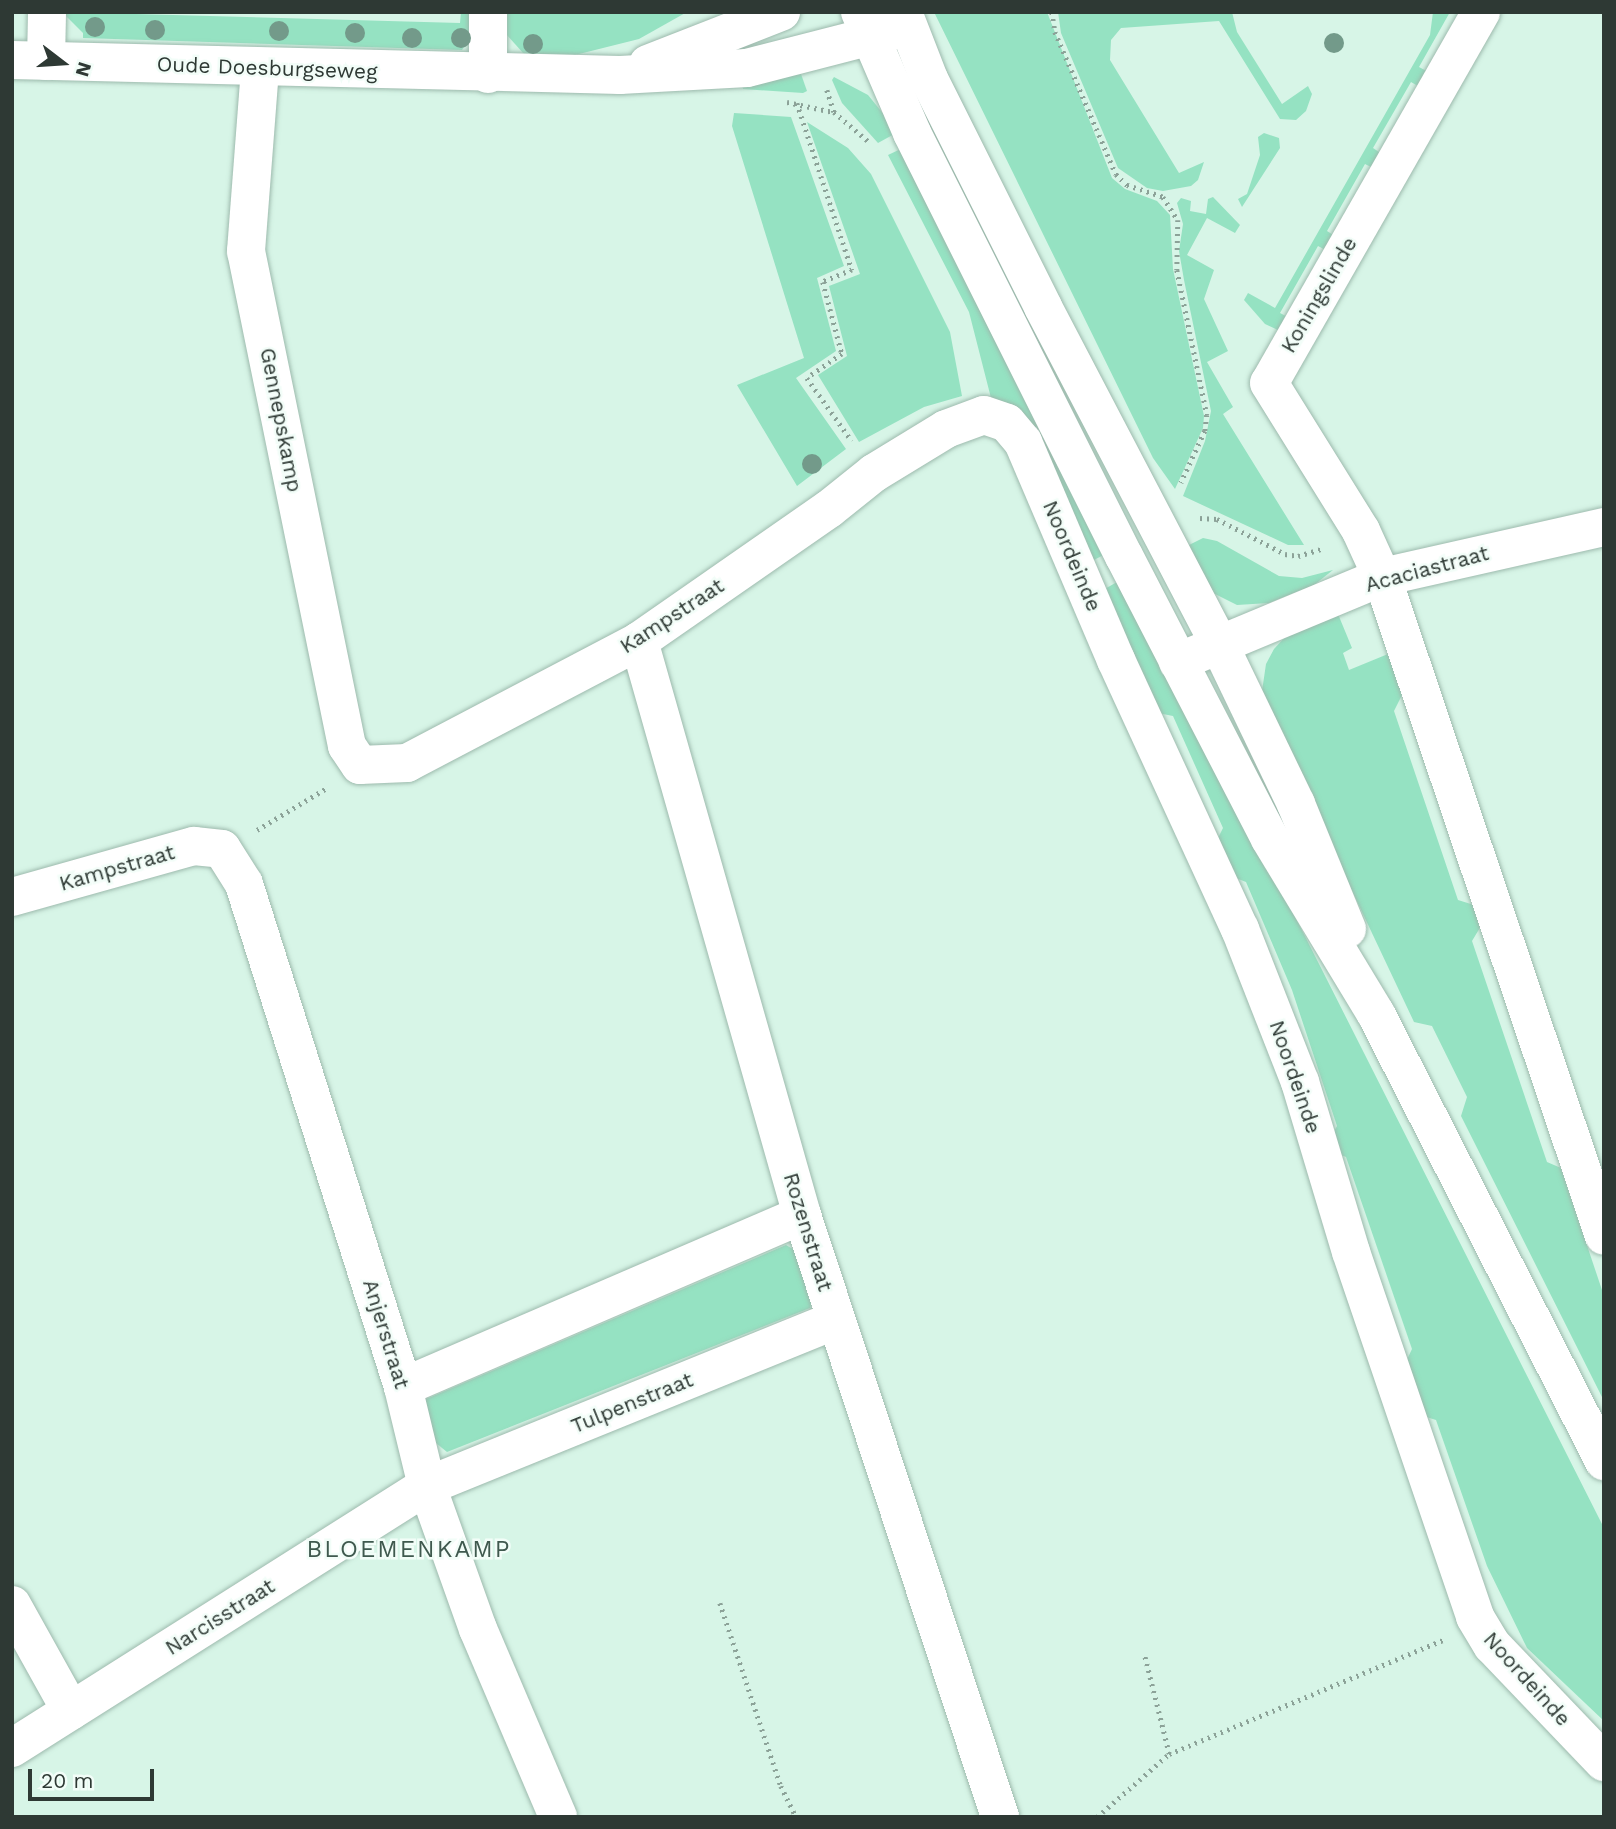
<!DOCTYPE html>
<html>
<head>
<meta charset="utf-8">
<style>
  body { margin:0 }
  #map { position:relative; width:1616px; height:1829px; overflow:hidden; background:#d7f5e7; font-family:"Work Sans",sans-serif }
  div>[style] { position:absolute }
  .green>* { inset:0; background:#95e2c2 }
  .path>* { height:4.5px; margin-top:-2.25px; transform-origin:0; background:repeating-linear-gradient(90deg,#8ca298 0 2px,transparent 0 7px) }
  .roads { filter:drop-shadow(0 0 2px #9dbaad) drop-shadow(0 0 2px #9dbaad) }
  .street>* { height:38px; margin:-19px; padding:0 19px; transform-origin:19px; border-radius:19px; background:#fff }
  .secondary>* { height:38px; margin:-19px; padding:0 19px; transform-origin:19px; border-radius:19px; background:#fff }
  .trees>* { width:20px; height:20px; margin:-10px; border-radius:50%; background:#739a8a }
  span { translate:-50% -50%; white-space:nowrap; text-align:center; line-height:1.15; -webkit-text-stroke:5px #f2fdf8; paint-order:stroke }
  .street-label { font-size:21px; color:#2e3934 }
  .quarter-label { font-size:24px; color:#3f594e; letter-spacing:2px }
  .frame { position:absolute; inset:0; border:14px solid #2e3934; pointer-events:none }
  .north { position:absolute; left:28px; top:28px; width:70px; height:70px; -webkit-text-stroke:5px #f2fdf8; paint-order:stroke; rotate:107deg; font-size:19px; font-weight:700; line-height:28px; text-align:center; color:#2e3934 }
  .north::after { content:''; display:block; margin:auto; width:24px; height:32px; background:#2e3934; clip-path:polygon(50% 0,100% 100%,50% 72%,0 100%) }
  .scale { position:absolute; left:28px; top:1769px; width:126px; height:32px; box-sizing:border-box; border:4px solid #2e3934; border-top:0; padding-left:9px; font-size:21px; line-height:24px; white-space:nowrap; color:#2e3934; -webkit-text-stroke:5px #f2fdf8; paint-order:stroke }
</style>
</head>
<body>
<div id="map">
  <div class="green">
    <i style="clip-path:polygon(62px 12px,460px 23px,461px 12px,474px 12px,474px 32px,462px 50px,83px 38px,83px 33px)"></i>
    <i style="clip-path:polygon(507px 12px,687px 12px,639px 39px,575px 55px,524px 54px,506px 34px)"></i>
    <i style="clip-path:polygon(934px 12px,1047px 12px,1112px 178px,1125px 189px,1157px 201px,1170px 215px,1173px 269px,1204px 416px,1203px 428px,1175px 489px,1153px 458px)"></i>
    <i style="clip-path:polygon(1058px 12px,1232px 12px,1237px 32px,1282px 104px,1308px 86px,1312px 94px,1306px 111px,1296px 120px,1280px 119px,1219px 21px,1121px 28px,1111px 40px,1110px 60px,1179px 173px,1204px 162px,1198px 180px,1191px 186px,1163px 191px,1147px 188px,1118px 168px,1061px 33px)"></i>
    <i style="clip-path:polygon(1433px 12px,1450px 12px,1419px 67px,1432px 74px,1423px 89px,1411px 82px,1373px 148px,1385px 156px,1377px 170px,1365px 164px,1327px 231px,1338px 238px,1331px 253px,1318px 246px,1280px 313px,1293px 320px,1280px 331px,1265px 324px,1244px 300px,1248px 293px,1275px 308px,1430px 35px)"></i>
    <i style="clip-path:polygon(801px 74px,807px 91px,803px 93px,743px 89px,742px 83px)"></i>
    <i style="clip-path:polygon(834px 77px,868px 95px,898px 132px,878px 143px,842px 103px,832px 80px)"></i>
    <i style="clip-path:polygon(734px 113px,791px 117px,844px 266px,817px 278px,836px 351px,796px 378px,846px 449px,797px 486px,737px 385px,804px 358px,732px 126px)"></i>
    <i style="clip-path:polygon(807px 122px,848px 148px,871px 174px,950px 332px,962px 396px,924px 407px,859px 442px,818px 375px,847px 356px,829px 286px,860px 274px)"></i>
    <i style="clip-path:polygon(1264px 133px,1279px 138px,1280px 148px,1242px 207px,1238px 199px,1247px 194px,1260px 155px,1258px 137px)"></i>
    <i style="clip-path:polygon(907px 146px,1109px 552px,1094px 560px,1088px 559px,1016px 406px,991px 398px,969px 312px,888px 155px)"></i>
    <i style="clip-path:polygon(1213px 197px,1240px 225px,1235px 233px,1207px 218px,1187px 255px,1214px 270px,1204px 299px,1228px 351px,1207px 362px,1233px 407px,1223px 414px,1304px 545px,1288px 545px,1183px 496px,1205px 441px,1211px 411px,1184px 280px,1179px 251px,1183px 224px,1177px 203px,1181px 198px,1191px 201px,1190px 211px,1206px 214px,1208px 199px)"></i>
    <i style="clip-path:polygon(1203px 538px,1217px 541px,1279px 576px,1302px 578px,1333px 570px,1314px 585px,1269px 603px,1237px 605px,1207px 590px,1181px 549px)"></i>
    <i style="clip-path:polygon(1124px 578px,1604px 1528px,1604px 1721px,1527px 1648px,1487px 1566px,1436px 1420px,1420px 1415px,1404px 1366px,1412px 1349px,1346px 1157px,1334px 1152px,1330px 1139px,1337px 1126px,1292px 990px,1246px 882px,1228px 875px,1215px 844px,1223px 828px,1173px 716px,1158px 713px,1103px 590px)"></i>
    <i style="clip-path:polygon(1338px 614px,1352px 648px,1343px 653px,1349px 670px,1388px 654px,1403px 693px,1394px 711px,1458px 900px,1474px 905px,1481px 926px,1472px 941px,1547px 1162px,1561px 1168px,1604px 1296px,1604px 1401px,1461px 1116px,1467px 1097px,1432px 1026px,1414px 1022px,1261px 698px,1266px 664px,1274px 649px,1286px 636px)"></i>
    <i style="clip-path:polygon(786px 1245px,808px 1258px,817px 1283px,810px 1308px,447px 1452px,431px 1439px,424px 1400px)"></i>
  </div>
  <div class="path">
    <i style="left:1052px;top:12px;width:20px;rotate:81deg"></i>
    <i style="left:1055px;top:32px;width:155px;rotate:66.8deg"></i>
    <i style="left:1116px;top:174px;width:16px;rotate:45deg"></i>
    <i style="left:1127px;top:185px;width:38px;rotate:18deg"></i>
    <i style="left:1163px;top:197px;width:27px;rotate:57deg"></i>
    <i style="left:1178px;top:220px;width:50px;rotate:91.1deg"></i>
    <i style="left:1177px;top:270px;width:148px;rotate:78.3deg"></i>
    <i style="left:1207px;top:415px;width:16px;rotate:97deg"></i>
    <i style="left:1205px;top:431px;width:57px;rotate:114.8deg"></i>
    <i style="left:827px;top:90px;width:23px;rotate:72deg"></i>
    <i style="left:834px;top:112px;width:45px;rotate:40.5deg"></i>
    <i style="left:787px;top:102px;width:47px;rotate:12.3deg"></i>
    <i style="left:797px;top:103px;width:176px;rotate:71.8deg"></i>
    <i style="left:852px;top:270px;width:31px;rotate:158deg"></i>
    <i style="left:823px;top:282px;width:74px;rotate:75.2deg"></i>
    <i style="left:842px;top:354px;width:42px;rotate:145.6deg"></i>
    <i style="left:807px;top:378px;width:77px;rotate:54.5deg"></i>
    <i style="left:1200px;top:518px;width:17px;rotate:3deg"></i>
    <i style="left:1217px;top:519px;width:76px;rotate:27.2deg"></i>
    <i style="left:1285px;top:554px;width:13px;rotate:9deg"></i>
    <i style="left:1298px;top:556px;width:27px;rotate:-17deg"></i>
    <i style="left:257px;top:830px;width:82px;rotate:-31deg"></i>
    <i style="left:720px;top:1603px;width:193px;rotate:71.6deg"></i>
    <i style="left:781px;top:1786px;width:34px;rotate:64deg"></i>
    <i style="left:1169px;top:1754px;width:297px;rotate:-22.6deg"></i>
    <i style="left:1097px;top:1817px;width:96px;rotate:-41.2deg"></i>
    <i style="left:1169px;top:1754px;width:103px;rotate:-104deg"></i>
  </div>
  <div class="roads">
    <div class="street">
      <i style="left:1481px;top:12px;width:427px;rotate:119.7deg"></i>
      <i style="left:1269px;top:383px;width:174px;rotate:58.1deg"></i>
      <i style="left:1361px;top:531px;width:51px;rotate:65.5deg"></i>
      <i style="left:1382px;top:577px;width:695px;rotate:71.38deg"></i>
      <i style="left:46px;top:61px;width:49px;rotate:-88.8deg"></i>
      <i style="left:260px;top:69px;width:183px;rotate:94.4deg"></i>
      <i style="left:246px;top:251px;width:505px;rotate:78.47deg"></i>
      <i style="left:347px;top:746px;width:23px;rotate:56deg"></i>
      <i style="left:360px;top:765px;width:47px;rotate:-2.4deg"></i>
      <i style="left:407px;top:763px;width:262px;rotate:-27.7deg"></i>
      <i style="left:639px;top:641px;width:231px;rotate:-34.8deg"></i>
      <i style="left:829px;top:509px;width:58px;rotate:-38.7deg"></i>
      <i style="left:874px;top:473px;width:84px;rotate:-31.4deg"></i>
      <i style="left:946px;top:429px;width:40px;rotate:-20.2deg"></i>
      <i style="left:984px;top:415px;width:24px;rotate:19deg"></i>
      <i style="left:1007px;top:423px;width:25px;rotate:50deg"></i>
      <i style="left:1023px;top:442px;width:237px;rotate:66.9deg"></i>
      <i style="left:1116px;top:660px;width:296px;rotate:65.3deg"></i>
      <i style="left:1240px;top:929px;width:164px;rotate:68.6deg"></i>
      <i style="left:1300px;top:1082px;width:177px;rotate:73.3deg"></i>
      <i style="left:1351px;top:1252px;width:385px;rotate:71.2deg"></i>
      <i style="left:1475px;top:1617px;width:33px;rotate:59deg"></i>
      <i style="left:1492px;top:1645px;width:162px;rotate:46.3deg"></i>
      <i style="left:488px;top:74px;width:62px;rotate:-90deg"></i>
      <i style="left:639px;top:641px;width:597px;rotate:74.15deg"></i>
      <i style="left:802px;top:1215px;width:634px;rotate:71.79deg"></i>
      <i style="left:1178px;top:662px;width:221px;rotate:-22.6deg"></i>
      <i style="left:1382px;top:577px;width:228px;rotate:-12.7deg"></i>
      <i style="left:12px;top:897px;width:189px;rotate:-15.7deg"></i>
      <i style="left:194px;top:846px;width:28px;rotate:6deg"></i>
      <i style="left:222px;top:849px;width:41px;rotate:57.8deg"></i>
      <i style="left:244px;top:884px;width:528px;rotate:72.46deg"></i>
      <i style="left:403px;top:1387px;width:102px;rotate:76.4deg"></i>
      <i style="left:427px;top:1486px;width:152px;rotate:70.4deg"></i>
      <i style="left:478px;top:1629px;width:204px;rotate:66.9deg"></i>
      <i style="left:403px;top:1387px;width:434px;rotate:-23.3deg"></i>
      <i style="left:12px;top:1605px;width:121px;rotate:60.9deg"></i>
      <i style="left:12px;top:1748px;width:491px;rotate:-32.3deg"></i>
      <i style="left:427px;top:1486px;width:441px;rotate:-22.1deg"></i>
    </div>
    <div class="secondary">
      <i style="left:860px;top:12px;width:132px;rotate:66.7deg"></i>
      <i style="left:912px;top:133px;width:473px;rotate:63.4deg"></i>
      <i style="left:1124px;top:556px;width:318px;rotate:62.7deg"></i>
      <i style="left:1270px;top:839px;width:205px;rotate:58.8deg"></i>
      <i style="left:1376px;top:1014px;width:502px;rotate:62.98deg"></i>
      <i style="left:903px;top:12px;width:72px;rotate:68.8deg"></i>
      <i style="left:929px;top:79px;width:255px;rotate:63.4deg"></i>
      <i style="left:1043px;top:307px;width:382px;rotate:62.4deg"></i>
      <i style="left:1220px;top:646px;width:175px;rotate:64.3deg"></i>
      <i style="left:1296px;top:804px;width:135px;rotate:67.8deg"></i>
      <i style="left:12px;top:60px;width:608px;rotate:1.41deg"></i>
      <i style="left:620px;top:75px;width:127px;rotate:-3.2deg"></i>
      <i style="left:747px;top:68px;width:149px;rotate:-14.4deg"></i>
      <i style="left:648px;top:64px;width:143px;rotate:-21.4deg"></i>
    </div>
  </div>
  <div class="trees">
    <i style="left:95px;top:27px"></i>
    <i style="left:155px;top:30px"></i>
    <i style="left:279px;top:31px"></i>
    <i style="left:355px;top:33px"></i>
    <i style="left:412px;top:38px"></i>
    <i style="left:461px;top:38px"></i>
    <i style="left:1334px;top:43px"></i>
    <i style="left:533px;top:44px"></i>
    <i style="left:812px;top:464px"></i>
  </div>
  <div class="street-label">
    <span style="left:267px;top:68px;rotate:2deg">Oude Doesburgseweg</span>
    <span style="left:1319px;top:295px;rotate:-60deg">Koningslinde</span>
    <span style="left:281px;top:420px;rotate:79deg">Gennepskamp</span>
    <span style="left:1072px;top:556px;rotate:67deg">Noordeinde</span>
    <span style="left:1427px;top:569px;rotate:-15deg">Acaciastraat</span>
    <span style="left:672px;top:616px;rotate:-33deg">Kampstraat</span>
    <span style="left:117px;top:868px;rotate:-16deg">Kampstraat</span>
    <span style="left:1295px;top:1077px;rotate:71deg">Noordeinde</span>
    <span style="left:808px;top:1232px;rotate:73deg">Rozenstraat</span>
    <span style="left:386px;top:1334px;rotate:73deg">Anjerstraat</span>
    <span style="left:632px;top:1403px;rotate:-22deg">Tulpenstraat</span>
    <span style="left:220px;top:1617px;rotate:-32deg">Narcisstraat</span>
    <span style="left:1527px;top:1679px;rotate:48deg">Noordeinde</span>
  </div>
  <div class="quarter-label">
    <span style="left:409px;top:1550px">BLOEMENKAMP</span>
  </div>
  <div class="frame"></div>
  <div class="north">N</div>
  <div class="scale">20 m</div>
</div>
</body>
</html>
